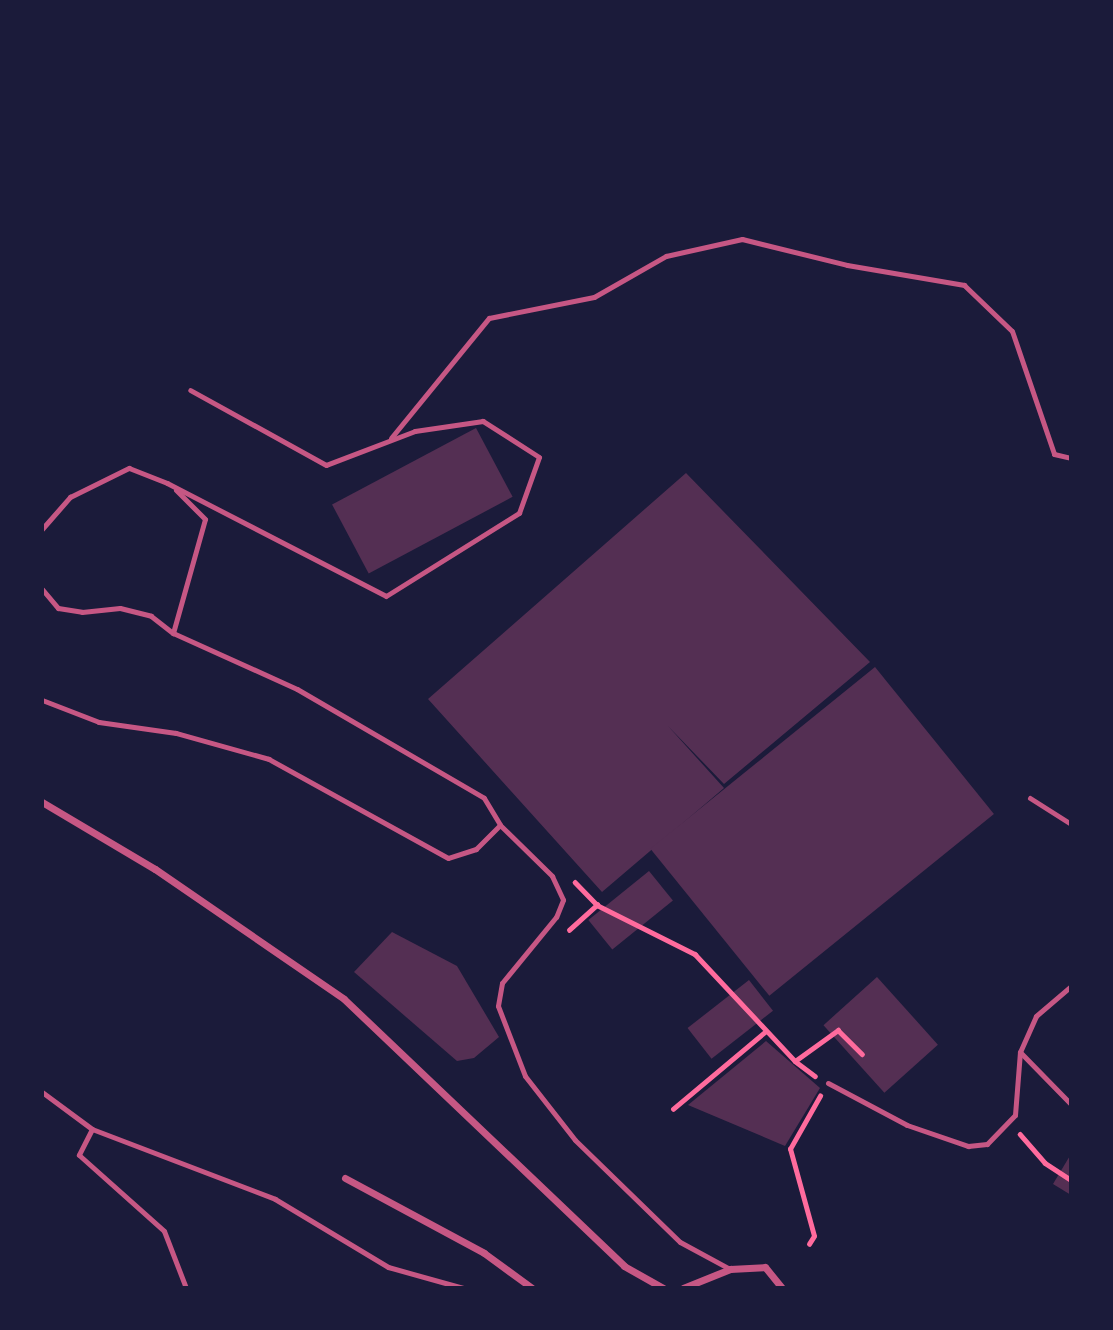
<!DOCTYPE html>
<html>
<head>
<meta charset="utf-8">
<style>
  body { margin:0 }
  #map { position:relative; width:1113px; height:1330px; overflow:hidden; background:#1b1b3a; font-family:Arial,sans-serif }
  div>[style] { position:absolute }
  .building>* { inset:0; background:#542f53; transform-origin:0 0 }
  .path>* { height:4.5px; margin:-2.25px; padding:0 2.25px; transform-origin:2.25px; border-radius:2.25px; background:#ff6b9d }
  .service>* { height:5px; margin:-2.5px; padding:0 2.5px; transform-origin:2.5px; border-radius:2.5px; background:#c65784 }
  .minor>* { height:7px; margin:-3.5px; padding:0 3.5px; transform-origin:3.5px; border-radius:3.5px; background:#c65784 }
  span { translate:-50% -50%; white-space:nowrap; text-align:center; line-height:1.15; -webkit-text-stroke:5px #1b1b3a; paint-order:stroke }
  .frame { position:absolute; inset:0; border:44px solid #1b1b3a; pointer-events:none }
</style>
</head>
<body>
<div id="map">
  <div class="building">
    <i style="left:476px;top:428px;width:78px;height:163px;rotate:62deg"></i>
    <i style="clip-path:polygon(686px 473px,870px 662px,724px 784px,668px 726px,724px 788px,602px 892px,428px 699px)"></i>
    <i style="left:875px;top:667px;width:189px;height:289px;rotate:51deg"></i>
    <i style="left:649px;top:871px;width:38px;height:78px;rotate:51deg"></i>
    <i style="clip-path:polygon(392px 932px,457px 966px,499px 1037px,474px 1058px,457px 1061px,354px 972px)"></i>
    <i style="left:877px;top:977px;width:91px;height:72px;rotate:48deg"></i>
    <i style="left:749px;top:980px;width:39px;height:78px;rotate:52deg"></i>
    <i style="clip-path:polygon(766px 1041px,820px 1088px,785px 1146px,688px 1105px)"></i>
    <i style="clip-path:polygon(1071px 1154px,1071px 1195px,1053px 1184px)"></i>
  </div>
  <div class="path">
    <i style="left:575px;top:882px;width:32px;rotate:46deg"></i>
    <i style="left:597px;top:905px;width:110px;rotate:26.6deg"></i>
    <i style="left:695px;top:954px;width:146px;rotate:46.9deg"></i>
    <i style="left:795px;top:1061px;width:25px;rotate:37deg"></i>
    <i style="left:569px;top:930px;width:38px;rotate:-42deg"></i>
    <i style="left:795px;top:1061px;width:53px;rotate:-35.8deg"></i>
    <i style="left:838px;top:1030px;width:34px;rotate:45deg"></i>
    <i style="left:673px;top:1109px;width:121px;rotate:-40deg"></i>
    <i style="left:1020px;top:1134px;width:38px;rotate:49deg"></i>
    <i style="left:1045px;top:1163px;width:31px;rotate:33deg"></i>
    <i style="left:809px;top:1244px;width:9px;rotate:-58deg"></i>
    <i style="left:814px;top:1236px;width:90px;rotate:-105.4deg"></i>
    <i style="left:790px;top:1149px;width:61px;rotate:-60.5deg"></i>
  </div>
  <div class="service">
    <i style="left:391px;top:438px;width:155px;rotate:-50.8deg"></i>
    <i style="left:489px;top:318px;width:107px;rotate:-11.3deg"></i>
    <i style="left:594px;top:297px;width:83px;rotate:-29.7deg"></i>
    <i style="left:666px;top:256px;width:78px;rotate:-12.6deg"></i>
    <i style="left:742px;top:239px;width:108px;rotate:13.9deg"></i>
    <i style="left:847px;top:265px;width:119px;rotate:9.7deg"></i>
    <i style="left:964px;top:285px;width:66px;rotate:43.8deg"></i>
    <i style="left:1012px;top:331px;width:130px;rotate:71.1deg"></i>
    <i style="left:1054px;top:454px;width:17px;rotate:13deg"></i>
    <i style="left:42px;top:529px;width:43px;rotate:-48.8deg"></i>
    <i style="left:70px;top:497px;width:66px;rotate:-26.2deg"></i>
    <i style="left:129px;top:468px;width:41px;rotate:21.5deg"></i>
    <i style="left:167px;top:483px;width:246px;rotate:27.3deg"></i>
    <i style="left:386px;top:596px;width:157px;rotate:-32deg"></i>
    <i style="left:519px;top:513px;width:59px;rotate:-70.3deg"></i>
    <i style="left:539px;top:457px;width:67px;rotate:-147.3deg"></i>
    <i style="left:483px;top:421px;width:69px;rotate:171.6deg"></i>
    <i style="left:415px;top:431px;width:95px;rotate:159.1deg"></i>
    <i style="left:326px;top:465px;width:155px;rotate:-151.1deg"></i>
    <i style="left:42px;top:589px;width:25px;rotate:50deg"></i>
    <i style="left:58px;top:608px;width:24px;rotate:9deg"></i>
    <i style="left:82px;top:612px;width:38px;rotate:-6deg"></i>
    <i style="left:120px;top:608px;width:32px;rotate:14deg"></i>
    <i style="left:151px;top:616px;width:28px;rotate:38deg"></i>
    <i style="left:173px;top:633px;width:136px;rotate:24.3deg"></i>
    <i style="left:297px;top:689px;width:216px;rotate:30.2deg"></i>
    <i style="left:484px;top:798px;width:31px;rotate:59deg"></i>
    <i style="left:500px;top:825px;width:34px;rotate:135deg"></i>
    <i style="left:476px;top:849px;width:29px;rotate:162deg"></i>
    <i style="left:448px;top:858px;width:205px;rotate:-151.1deg"></i>
    <i style="left:269px;top:759px;width:97px;rotate:-164.4deg"></i>
    <i style="left:176px;top:733px;width:78px;rotate:-171.9deg"></i>
    <i style="left:99px;top:722px;width:61px;rotate:-158.9deg"></i>
    <i style="left:173px;top:633px;width:118px;rotate:-74.3deg"></i>
    <i style="left:205px;top:519px;width:41px;rotate:-135deg"></i>
    <i style="left:1030px;top:798px;width:49px;rotate:32.4deg"></i>
    <i style="left:500px;top:825px;width:73px;rotate:44.4deg"></i>
    <i style="left:552px;top:876px;width:26px;rotate:65deg"></i>
    <i style="left:563px;top:900px;width:18px;rotate:112deg"></i>
    <i style="left:556px;top:917px;width:85px;rotate:129.3deg"></i>
    <i style="left:502px;top:983px;width:23px;rotate:100deg"></i>
    <i style="left:498px;top:1006px;width:75px;rotate:68.9deg"></i>
    <i style="left:525px;top:1076px;width:81px;rotate:52deg"></i>
    <i style="left:575px;top:1140px;width:146px;rotate:44.2deg"></i>
    <i style="left:680px;top:1242px;width:57px;rotate:28.4deg"></i>
    <i style="left:1020px;top:1052px;width:73px;rotate:45.6deg"></i>
    <i style="left:828px;top:1083px;width:89px;rotate:28deg"></i>
    <i style="left:907px;top:1125px;width:65px;rotate:19deg"></i>
    <i style="left:968px;top:1146px;width:19px;rotate:-6deg"></i>
    <i style="left:987px;top:1144px;width:40px;rotate:-46deg"></i>
    <i style="left:1015px;top:1115px;width:63px;rotate:-85.5deg"></i>
    <i style="left:1020px;top:1052px;width:39px;rotate:-66deg"></i>
    <i style="left:1036px;top:1016px;width:46px;rotate:-40.6deg"></i>
    <i style="left:42px;top:1092px;width:62px;rotate:36.5deg"></i>
    <i style="left:92px;top:1129px;width:196px;rotate:20.9deg"></i>
    <i style="left:275px;top:1199px;width:132px;rotate:31deg"></i>
    <i style="left:388px;top:1267px;width:78px;rotate:15.6deg"></i>
    <i style="left:92px;top:1129px;width:29px;rotate:117deg"></i>
    <i style="left:79px;top:1155px;width:114px;rotate:41.8deg"></i>
    <i style="left:164px;top:1231px;width:61px;rotate:68.9deg"></i>
  </div>
  <div class="minor">
    <i style="left:42px;top:802px;width:131px;rotate:30.7deg"></i>
    <i style="left:155px;top:869px;width:229px;rotate:34.5deg"></i>
    <i style="left:344px;top:999px;width:387px;rotate:43.6deg"></i>
    <i style="left:624px;top:1266px;width:45px;rotate:29.4deg"></i>
    <i style="left:345px;top:1178px;width:158px;rotate:28.3deg"></i>
    <i style="left:484px;top:1253px;width:59px;rotate:36.1deg"></i>
    <i style="left:683px;top:1288px;width:51px;rotate:-22deg"></i>
    <i style="left:730px;top:1269px;width:35px;rotate:-3deg"></i>
    <i style="left:765px;top:1267px;width:27px;rotate:51deg"></i>
  </div>
  <div class="frame"></div>
</div>
</body>
</html>
